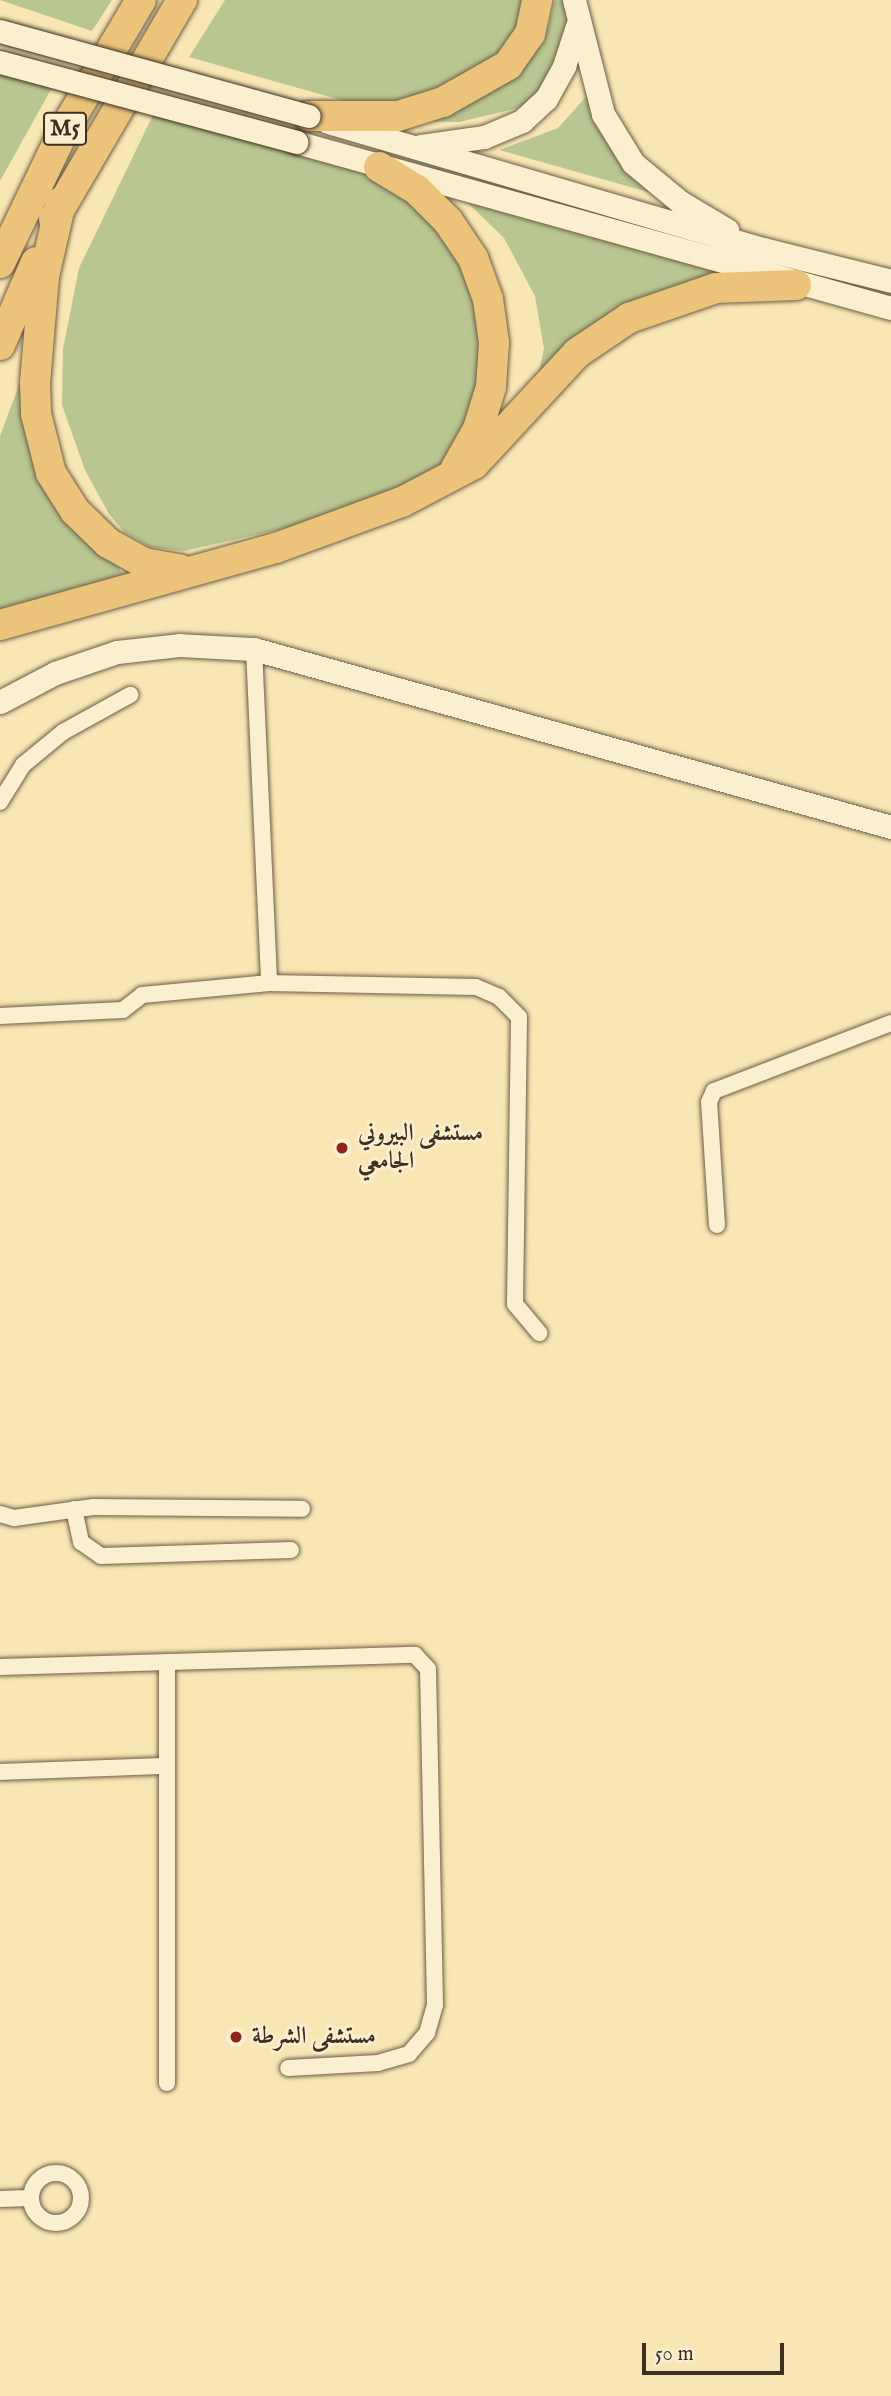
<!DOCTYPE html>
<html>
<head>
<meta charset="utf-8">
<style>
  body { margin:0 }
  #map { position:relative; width:891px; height:2396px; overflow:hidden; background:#f9e6b5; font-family:"IM FELL English",Amiri,serif }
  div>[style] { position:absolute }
  .green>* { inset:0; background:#b9c691 }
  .roads { filter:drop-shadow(0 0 2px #6b5e47) drop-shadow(0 0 2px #6b5e47) }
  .street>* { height:16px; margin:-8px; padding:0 8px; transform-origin:8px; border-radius:8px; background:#fbefcf }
  .street>.ring { margin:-8px; padding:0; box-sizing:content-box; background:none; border:16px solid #fbefcf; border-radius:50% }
  .secondary>* { height:23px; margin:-11.5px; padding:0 11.5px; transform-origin:11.5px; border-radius:11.5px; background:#fbefcf }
  .highway>* { height:30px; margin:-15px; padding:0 15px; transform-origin:15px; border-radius:15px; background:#ecc37a }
  .bridges { filter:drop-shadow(0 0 2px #3c3022) drop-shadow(0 0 2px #3c3022) }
  .secondary-bridge>* { height:23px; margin:-11.5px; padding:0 11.5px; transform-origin:11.5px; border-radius:11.5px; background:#fbefcf }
  .dots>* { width:19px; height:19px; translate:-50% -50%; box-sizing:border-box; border:4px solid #fbefcf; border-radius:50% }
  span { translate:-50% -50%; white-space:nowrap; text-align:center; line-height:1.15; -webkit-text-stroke:5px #fbefcf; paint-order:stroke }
  .shield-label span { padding:2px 5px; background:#fbefcf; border:2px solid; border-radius:5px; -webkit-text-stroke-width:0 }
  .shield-label { font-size:23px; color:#3c3022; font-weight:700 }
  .poi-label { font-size:24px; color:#3c3022; font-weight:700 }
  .left { translate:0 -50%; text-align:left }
  .scale { position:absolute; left:642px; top:2343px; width:142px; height:32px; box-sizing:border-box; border:4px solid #3c3022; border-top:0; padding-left:9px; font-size:21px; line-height:24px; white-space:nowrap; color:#3c3022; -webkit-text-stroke:5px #fbefcf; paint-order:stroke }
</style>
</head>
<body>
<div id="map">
  <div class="green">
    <i style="clip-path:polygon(0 0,112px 0,92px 31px)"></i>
    <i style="clip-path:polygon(225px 0,525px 0,517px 30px,499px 56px,469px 77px,396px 103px,348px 102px,189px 57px)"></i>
    <i style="clip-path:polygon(555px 0,576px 0,574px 57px,535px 104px,459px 122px,409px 121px,484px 96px,520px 72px,545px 40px)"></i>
    <i style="clip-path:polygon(0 70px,54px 84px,0 181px)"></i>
    <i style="clip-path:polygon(602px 79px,623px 143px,680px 201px,499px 150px,558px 128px)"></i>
    <i style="clip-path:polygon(155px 111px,376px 174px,434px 214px,505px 349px,437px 479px,291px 527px,184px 551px,150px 547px,125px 533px,109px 514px,85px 470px,62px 405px,63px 349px,79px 268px)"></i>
    <i style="clip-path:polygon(466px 201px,736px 276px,672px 291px,532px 405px,544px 349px,535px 296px,504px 238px)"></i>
    <i style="clip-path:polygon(33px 348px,34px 410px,108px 553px,125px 577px,0 614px,0 436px)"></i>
  </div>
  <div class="roads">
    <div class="street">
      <i style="left:254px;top:649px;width:334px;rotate:87.4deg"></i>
      <i style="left:0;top:802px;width:44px;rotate:-58.1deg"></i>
      <i style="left:23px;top:765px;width:52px;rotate:-39.5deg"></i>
      <i style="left:63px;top:732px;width:77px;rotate:-28.9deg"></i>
      <i style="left:0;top:1016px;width:123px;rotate:-2.8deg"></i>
      <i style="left:123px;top:1010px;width:24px;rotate:-38deg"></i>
      <i style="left:142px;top:995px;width:128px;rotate:-5.4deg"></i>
      <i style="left:269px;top:983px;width:207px;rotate:1.1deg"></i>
      <i style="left:476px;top:987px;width:25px;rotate:23deg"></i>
      <i style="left:499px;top:997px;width:28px;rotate:45deg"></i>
      <i style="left:519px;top:1017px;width:287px;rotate:90.8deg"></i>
      <i style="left:515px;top:1304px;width:38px;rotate:50deg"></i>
      <i style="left:717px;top:1225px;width:123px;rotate:-93.7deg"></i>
      <i style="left:709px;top:1102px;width:12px;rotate:-66deg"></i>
      <i style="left:714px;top:1091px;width:190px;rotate:-21deg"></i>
      <i style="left:74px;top:1509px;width:34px;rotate:78deg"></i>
      <i style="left:81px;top:1542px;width:24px;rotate:35deg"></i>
      <i style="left:101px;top:1556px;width:190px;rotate:-1.8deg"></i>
      <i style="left:0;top:1514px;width:15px;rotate:16deg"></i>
      <i style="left:14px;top:1518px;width:80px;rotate:-7.9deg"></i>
      <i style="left:93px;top:1507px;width:209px;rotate:0.5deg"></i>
      <i style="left:0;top:1667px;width:415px;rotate:-1.7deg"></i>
      <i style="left:415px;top:1655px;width:19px;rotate:47deg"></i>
      <i style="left:428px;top:1669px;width:336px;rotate:88.8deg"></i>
      <i style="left:435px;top:2005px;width:29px;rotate:106deg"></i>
      <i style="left:427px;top:2033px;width:28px;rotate:131deg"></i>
      <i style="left:409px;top:2054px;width:32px;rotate:164deg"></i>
      <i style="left:378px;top:2063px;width:90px;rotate:176.8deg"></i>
      <i style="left:0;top:1772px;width:167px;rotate:-2.1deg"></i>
      <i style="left:167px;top:2083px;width:421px;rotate:-90deg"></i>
      <i class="ring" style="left:31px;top:2173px;width:34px;height:34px"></i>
      <i style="left:0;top:2199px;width:30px;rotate:-2deg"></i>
    </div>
    <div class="secondary">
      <i style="left:574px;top:0;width:118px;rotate:75.7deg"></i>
      <i style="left:603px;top:114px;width:57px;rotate:58.5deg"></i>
      <i style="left:633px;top:163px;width:61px;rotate:39.7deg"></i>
      <i style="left:680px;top:202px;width:55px;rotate:30.8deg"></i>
      <i style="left:328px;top:122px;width:453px;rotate:16.3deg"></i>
      <i style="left:763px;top:249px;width:132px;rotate:14deg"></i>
      <i style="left:296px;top:142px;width:618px;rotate:15.59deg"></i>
      <i style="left:421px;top:146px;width:64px;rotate:-8.1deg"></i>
      <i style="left:484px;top:137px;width:41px;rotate:-22.8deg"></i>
      <i style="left:522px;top:121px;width:33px;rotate:-43deg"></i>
      <i style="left:546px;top:99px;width:38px;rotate:-61deg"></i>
      <i style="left:564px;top:66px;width:42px;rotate:-72deg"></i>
      <i style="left:0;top:702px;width:62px;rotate:-27.8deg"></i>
      <i style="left:55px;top:673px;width:65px;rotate:-18.7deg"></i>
      <i style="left:117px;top:652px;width:62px;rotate:-6.4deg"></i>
      <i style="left:179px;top:645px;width:75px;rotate:3.1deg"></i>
      <i style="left:254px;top:649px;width:661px;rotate:15.61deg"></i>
    </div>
    <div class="highway">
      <i style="left:309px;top:116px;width:89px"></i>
      <i style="left:398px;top:116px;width:47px;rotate:-17.3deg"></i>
      <i style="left:443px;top:102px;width:75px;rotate:-29.6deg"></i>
      <i style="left:508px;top:65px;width:38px;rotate:-55deg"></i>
      <i style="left:530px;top:34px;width:35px;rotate:-78deg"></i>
      <i style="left:379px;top:167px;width:44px;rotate:31.2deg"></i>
      <i style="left:417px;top:190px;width:44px;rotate:45deg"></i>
      <i style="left:448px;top:221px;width:45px;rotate:56deg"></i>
      <i style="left:473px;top:258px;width:44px;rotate:69.9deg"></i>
      <i style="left:488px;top:299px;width:44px;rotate:82.2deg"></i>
      <i style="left:494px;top:343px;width:44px;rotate:93.9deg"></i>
      <i style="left:491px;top:387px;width:44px;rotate:107.2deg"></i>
      <i style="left:478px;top:429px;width:45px;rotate:119.4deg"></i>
      <i style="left:61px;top:202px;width:76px;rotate:102.9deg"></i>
      <i style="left:44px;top:276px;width:107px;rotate:94.8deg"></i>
      <i style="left:35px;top:383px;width:31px;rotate:88deg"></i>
      <i style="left:36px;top:414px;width:61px;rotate:75.7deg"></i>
      <i style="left:51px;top:473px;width:45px;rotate:57.7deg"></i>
      <i style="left:75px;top:511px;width:46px;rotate:44.1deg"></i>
      <i style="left:108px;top:543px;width:41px;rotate:29.1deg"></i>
      <i style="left:144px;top:563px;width:36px;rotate:10deg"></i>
      <i style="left:54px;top:219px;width:254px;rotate:-59.7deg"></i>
      <i style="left:0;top:263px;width:148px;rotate:-64.3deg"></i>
      <i style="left:64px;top:130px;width:151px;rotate:-59.4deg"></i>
      <i style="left:0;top:345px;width:90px;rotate:-66.6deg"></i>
      <i style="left:0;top:625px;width:287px;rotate:-15.6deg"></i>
      <i style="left:276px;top:548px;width:134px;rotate:-20.1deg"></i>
      <i style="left:402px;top:502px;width:81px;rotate:-27.8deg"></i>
      <i style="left:474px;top:464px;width:151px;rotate:-47.1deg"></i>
      <i style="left:577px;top:353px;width:63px;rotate:-33.9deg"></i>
      <i style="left:629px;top:318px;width:92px;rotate:-19deg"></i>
      <i style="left:716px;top:288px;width:80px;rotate:-2.1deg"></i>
    </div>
  </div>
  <div class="bridges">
    <div class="secondary-bridge">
      <i style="left:0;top:31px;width:320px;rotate:15.4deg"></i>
      <i style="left:0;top:62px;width:307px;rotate:15.1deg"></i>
    </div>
  </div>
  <div class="dots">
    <i style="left:342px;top:1148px;background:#8f2418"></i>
    <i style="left:236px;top:2037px;background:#8f2418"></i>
  </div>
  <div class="shield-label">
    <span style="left:65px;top:129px">M5</span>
  </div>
  <div class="poi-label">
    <span class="left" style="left:358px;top:1148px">مستشفى البيروني<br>الجامعي</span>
    <span class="left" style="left:252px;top:2037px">مستشفى الشرطة</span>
  </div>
  <div class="scale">50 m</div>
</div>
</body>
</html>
